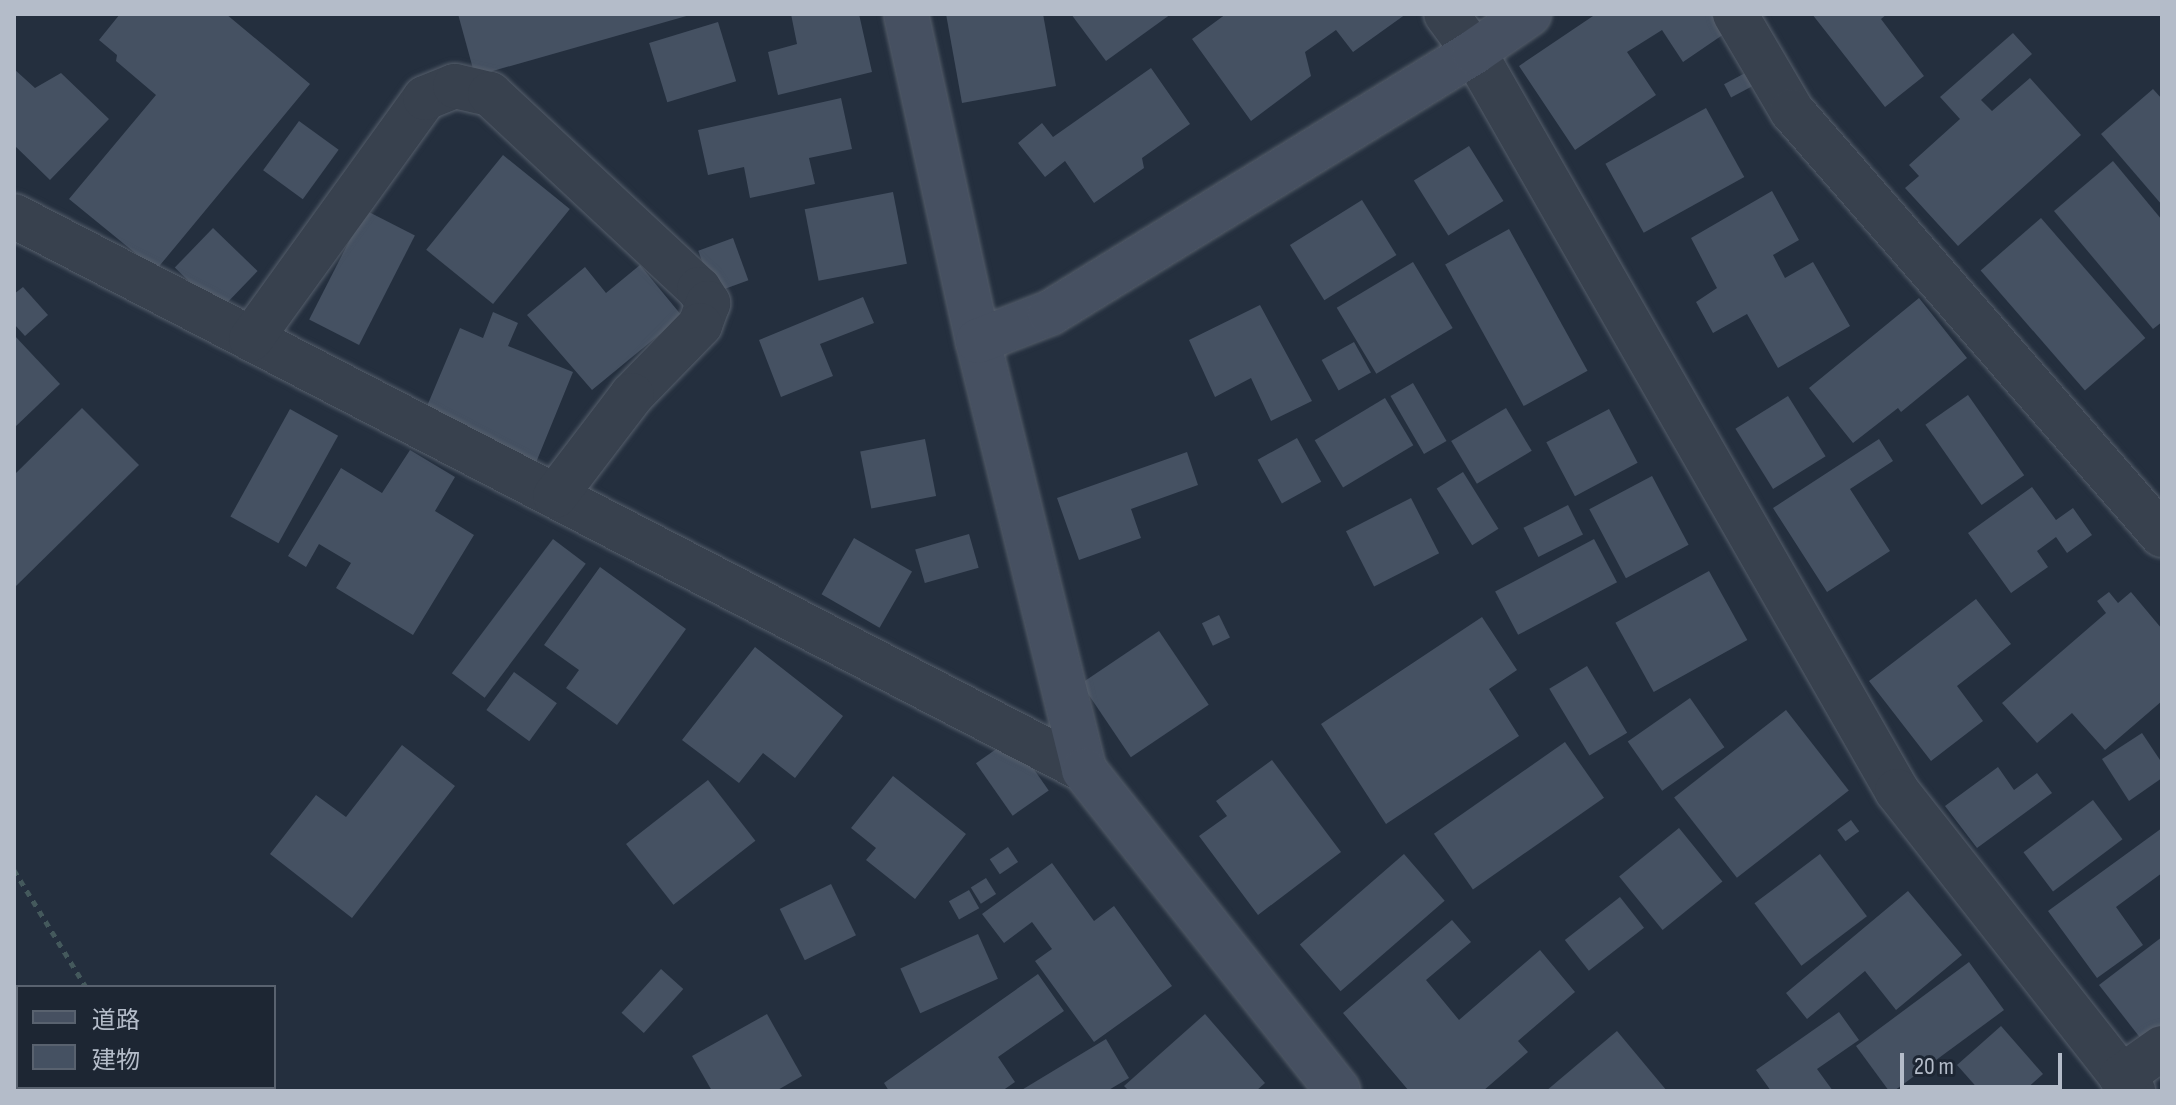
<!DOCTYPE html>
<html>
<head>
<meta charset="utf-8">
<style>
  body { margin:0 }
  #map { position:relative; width:2176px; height:1105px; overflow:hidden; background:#242f3e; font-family:"Sofia Sans Condensed","Noto Sans JP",sans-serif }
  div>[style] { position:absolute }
  .building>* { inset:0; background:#455162; transform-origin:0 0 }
  .path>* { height:5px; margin-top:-2.5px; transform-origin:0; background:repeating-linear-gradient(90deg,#44595c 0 6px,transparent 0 12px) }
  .roads { filter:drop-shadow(0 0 2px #565f6c) drop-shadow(0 0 2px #565f6c) }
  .street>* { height:44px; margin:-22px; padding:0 22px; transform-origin:22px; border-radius:22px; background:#38414e }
  .secondary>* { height:44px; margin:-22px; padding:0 22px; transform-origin:22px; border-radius:22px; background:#465061 }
  .highway>* { height:44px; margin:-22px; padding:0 22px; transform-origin:22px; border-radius:22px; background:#746855 }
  span { translate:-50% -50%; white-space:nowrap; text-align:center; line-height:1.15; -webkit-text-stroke:8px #1d2633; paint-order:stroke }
  .frame { position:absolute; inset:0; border:16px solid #b4bcc9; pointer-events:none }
  .legend { position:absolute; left:16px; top:985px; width:260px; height:104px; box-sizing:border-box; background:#1d2633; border:2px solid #59626f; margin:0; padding:10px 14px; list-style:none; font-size:24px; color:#b4bcc9 }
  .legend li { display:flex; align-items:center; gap:16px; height:40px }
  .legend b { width:40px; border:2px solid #59626f }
  .scale { position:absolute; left:1900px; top:1053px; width:162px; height:36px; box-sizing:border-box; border:4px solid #b4bcc9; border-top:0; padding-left:10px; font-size:24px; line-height:28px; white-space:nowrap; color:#b4bcc9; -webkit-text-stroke:6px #1d2633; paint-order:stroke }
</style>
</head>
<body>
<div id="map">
  <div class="building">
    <i style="clip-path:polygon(120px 14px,226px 14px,310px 84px,156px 270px,69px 199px,156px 95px,116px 61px,117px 55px,99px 40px)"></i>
    <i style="clip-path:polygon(458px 14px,690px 14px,690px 15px,475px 76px)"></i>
    <i style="clip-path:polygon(791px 14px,859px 14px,872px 72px,778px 95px,768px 52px,797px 44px)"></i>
    <i style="clip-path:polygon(946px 14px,1043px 14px,1056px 86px,962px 103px)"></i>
    <i style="clip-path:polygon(1071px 14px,1171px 14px,1106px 61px)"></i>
    <i style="clip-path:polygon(1226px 14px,1406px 14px,1353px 52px,1336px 30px,1305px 52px,1311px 76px,1251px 121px,1192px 39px)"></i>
    <i style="clip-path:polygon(1596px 14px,1711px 14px,1724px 34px,1683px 62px,1662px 30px,1627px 52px,1656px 95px,1575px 150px,1519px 66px)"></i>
    <i style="clip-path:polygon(1812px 14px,1887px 14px,1881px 19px,1924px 76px,1885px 107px)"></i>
    <i style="left:718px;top:22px;width:62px;height:72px;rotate:73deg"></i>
    <i style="clip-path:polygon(2013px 33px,2032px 54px,1981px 100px,1992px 111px,2030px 78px,2081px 135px,1958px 246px,1905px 188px,1919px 176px,1909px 165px,1960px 119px,1940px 97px)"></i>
    <i style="clip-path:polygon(1151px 68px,1190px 124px,1142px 158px,1144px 168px,1094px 203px,1065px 161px,1045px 177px,1018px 143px,1042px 123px,1053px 137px)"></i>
    <i style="clip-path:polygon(14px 69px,35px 88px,61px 73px,109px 119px,50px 180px,14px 145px)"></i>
    <i style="left:1747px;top:72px;width:15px;height:26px;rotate:62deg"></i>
    <i style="clip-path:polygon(2153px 89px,2162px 99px,2162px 205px,2101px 134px)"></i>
    <i style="clip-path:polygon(841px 98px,852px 149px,809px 158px,815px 184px,750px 198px,744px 167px,708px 175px,698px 130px)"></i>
    <i style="left:1706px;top:108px;width:79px;height:115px;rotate:61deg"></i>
    <i style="left:299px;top:121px;width:49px;height:61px;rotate:36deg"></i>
    <i style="left:1469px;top:146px;width:65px;height:65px;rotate:58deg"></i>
    <i style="left:503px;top:155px;width:86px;height:122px;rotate:39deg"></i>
    <i style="clip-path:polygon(2113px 161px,2162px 220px,2162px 322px,2153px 329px,2054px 211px)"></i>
    <i style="clip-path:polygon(1772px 191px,1799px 240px,1773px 255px,1785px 278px,1813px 262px,1850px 326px,1778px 368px,1747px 314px,1713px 333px,1696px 302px,1717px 288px,1691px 238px)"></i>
    <i style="left:893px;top:192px;width:73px;height:90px;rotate:79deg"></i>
    <i style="left:1362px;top:200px;width:65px;height:85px;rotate:58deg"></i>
    <i style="left:365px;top:210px;width:56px;height:123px;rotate:27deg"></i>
    <i style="left:2041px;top:218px;width:159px;height:80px;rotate:49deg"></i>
    <i style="left:213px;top:228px;width:62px;height:55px;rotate:44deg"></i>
    <i style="left:1509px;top:229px;width:162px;height:73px;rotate:61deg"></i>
    <i style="left:733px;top:238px;width:45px;height:37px;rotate:70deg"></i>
    <i style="left:1413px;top:262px;width:77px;height:89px;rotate:59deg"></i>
    <i style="clip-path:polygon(640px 265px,682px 316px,592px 390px,527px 315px,585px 267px,606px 293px)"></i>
    <i style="clip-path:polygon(23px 287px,48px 315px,25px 336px,14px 324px,14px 294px)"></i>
    <i style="clip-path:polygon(863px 297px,874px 323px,820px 344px,833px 376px,781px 397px,759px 340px)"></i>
    <i style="clip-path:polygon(1919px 298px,1967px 358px,1901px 412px,1898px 408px,1853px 443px,1809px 388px)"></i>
    <i style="clip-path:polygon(1260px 305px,1312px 401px,1271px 421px,1251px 378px,1215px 397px,1189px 340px)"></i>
    <i style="clip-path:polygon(493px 312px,518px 323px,508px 346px,573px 372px,535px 465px,422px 418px,460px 328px,483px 338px)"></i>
    <i style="clip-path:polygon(14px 335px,60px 384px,14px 428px)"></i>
    <i style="left:1354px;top:342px;width:35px;height:37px;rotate:61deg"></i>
    <i style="left:1413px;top:383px;width:67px;height:26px;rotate:60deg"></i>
    <i style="left:1968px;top:395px;width:98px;height:52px;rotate:55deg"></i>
    <i style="left:1788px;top:396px;width:71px;height:62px;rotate:58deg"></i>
    <i style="left:1385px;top:398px;width:55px;height:82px;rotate:59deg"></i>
    <i style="clip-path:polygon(82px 408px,139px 465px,14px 588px,14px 475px)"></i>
    <i style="left:1506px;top:408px;width:50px;height:64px;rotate:59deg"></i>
    <i style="left:290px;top:409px;width:55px;height:123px;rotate:29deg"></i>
    <i style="left:1609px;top:409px;width:61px;height:71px;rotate:62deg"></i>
    <i style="left:1297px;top:438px;width:50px;height:45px;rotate:61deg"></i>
    <i style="left:925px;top:439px;width:58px;height:66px;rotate:79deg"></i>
    <i style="clip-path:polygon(1879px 439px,1893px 461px,1850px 489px,1890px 551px,1827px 592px,1773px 508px)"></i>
    <i style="clip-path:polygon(410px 450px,455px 477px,435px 511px,474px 535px,413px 635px,336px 588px,351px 563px,319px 544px,306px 567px,288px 556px,341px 468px,382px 493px)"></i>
    <i style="clip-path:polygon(1187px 452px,1198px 485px,1131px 509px,1141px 538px,1079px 560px,1057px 498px)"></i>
    <i style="left:1463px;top:472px;width:67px;height:31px;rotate:58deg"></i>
    <i style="left:1652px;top:476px;width:78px;height:71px;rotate:62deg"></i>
    <i style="clip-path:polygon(2032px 487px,2056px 520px,2073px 508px,2092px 535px,2067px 553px,2056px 537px,2037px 551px,2048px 567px,2011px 593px,1968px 533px)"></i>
    <i style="left:1411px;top:498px;width:62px;height:73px;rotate:63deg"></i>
    <i style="left:1568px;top:505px;width:33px;height:50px;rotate:63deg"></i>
    <i style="left:969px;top:534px;width:35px;height:56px;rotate:74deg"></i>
    <i style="left:854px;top:538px;width:67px;height:65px;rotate:30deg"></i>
    <i style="left:553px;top:539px;width:41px;height:168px;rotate:37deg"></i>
    <i style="left:1594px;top:539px;width:49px;height:112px;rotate:62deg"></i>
    <i style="clip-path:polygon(600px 567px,686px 629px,617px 725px,566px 688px,579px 670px,544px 645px)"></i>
    <i style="left:1709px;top:571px;width:79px;height:107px;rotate:61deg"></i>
    <i style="clip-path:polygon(2109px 592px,2118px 603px,2131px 592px,2162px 629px,2162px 701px,2105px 750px,2072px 713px,2037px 743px,2002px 703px,2106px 613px,2097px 601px)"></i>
    <i style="clip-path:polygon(1976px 599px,2011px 644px,1957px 686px,1983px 721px,1931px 761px,1869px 681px)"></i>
    <i style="left:1219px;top:615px;width:25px;height:19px;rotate:64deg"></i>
    <i style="clip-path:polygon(1482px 617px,1517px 670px,1489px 689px,1519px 736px,1386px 824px,1321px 724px)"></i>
    <i style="left:1159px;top:631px;width:89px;height:94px;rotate:56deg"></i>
    <i style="clip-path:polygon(755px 647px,843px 716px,795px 778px,763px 753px,739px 783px,682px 740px)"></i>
    <i style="left:1587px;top:666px;width:78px;height:44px;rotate:59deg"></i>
    <i style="left:514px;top:672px;width:53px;height:47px;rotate:36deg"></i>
    <i style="left:1690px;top:698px;width:60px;height:76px;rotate:55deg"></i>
    <i style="left:1786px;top:710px;width:102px;height:142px;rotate:52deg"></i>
    <i style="clip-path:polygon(2142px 733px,2162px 763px,2162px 778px,2129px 801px,2102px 759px)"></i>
    <i style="left:1012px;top:738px;width:64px;height:44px;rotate:55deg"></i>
    <i style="left:1565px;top:742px;width:68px;height:160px;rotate:55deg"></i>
    <i style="clip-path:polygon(402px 745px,455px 786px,352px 918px,270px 854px,316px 795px,346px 817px)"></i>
    <i style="clip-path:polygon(1272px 760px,1341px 852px,1258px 915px,1199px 836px,1227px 816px,1216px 801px)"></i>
    <i style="clip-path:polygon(1998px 767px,2014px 790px,2037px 773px,2052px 793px,1977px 848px,1945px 806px)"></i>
    <i style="clip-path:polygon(893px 776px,966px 834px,915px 899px,866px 860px,876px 848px,851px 828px)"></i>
    <i style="left:708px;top:780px;width:77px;height:104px;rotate:52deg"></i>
    <i style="left:2093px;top:800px;width:49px;height:87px;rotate:53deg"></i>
    <i style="left:1851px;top:820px;width:14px;height:17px;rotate:54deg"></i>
    <i style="left:1679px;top:828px;width:69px;height:77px;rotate:51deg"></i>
    <i style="clip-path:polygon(2162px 828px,2162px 873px,2116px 907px,2143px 945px,2097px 978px,2048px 911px)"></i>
    <i style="left:1008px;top:847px;width:18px;height:22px;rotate:56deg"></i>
    <i style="left:1404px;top:854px;width:62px;height:138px;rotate:49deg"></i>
    <i style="left:1820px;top:854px;width:78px;height:82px;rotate:53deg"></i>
    <i style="clip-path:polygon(1052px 863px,1094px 921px,1114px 906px,1172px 986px,1094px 1042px,1035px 961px,1052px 949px,1032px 922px,1004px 943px,982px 914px)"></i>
    <i style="left:986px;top:878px;width:19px;height:18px;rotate:58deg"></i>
    <i style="left:831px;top:884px;width:57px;height:57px;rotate:64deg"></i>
    <i style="left:969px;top:890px;width:21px;height:23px;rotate:61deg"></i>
    <i style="clip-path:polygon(1908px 891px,1962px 955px,1896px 1010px,1865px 971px,1807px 1019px,1786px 993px)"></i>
    <i style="left:1620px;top:897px;width:39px;height:70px;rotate:52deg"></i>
    <i style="clip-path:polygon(1452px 920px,1471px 942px,1426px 980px,1459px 1020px,1540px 950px,1575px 992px,1518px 1041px,1528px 1052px,1483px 1091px,1409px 1091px,1343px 1013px)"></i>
    <i style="left:978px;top:934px;width:49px;height:85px;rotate:66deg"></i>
    <i style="clip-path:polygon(2162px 937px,2162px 1031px,2145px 1044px,2099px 985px)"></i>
    <i style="clip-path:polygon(1969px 962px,2004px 1010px,1894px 1091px,1889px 1091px,1856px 1046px)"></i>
    <i style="left:661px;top:969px;width:30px;height:59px;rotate:42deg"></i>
    <i style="clip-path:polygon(1038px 974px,1064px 1011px,998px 1057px,1015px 1082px,1002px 1091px,889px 1091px,884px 1083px)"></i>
    <i style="clip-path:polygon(1839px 1012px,1859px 1040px,1817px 1069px,1833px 1091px,1771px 1091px,1756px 1070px)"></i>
    <i style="clip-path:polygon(767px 1014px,802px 1076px,776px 1091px,712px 1091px,692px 1056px)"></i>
    <i style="clip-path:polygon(1205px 1014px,1265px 1083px,1256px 1091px,1129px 1091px,1124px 1086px)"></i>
    <i style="clip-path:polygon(2001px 1026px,2043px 1074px,2024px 1091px,1980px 1091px,1957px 1065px)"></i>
    <i style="clip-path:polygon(1617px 1031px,1667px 1091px,1546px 1091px)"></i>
    <i style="clip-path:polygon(1106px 1039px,1129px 1078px,1107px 1091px,1020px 1091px)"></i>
  </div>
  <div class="path">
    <i style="left:14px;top:870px;width:137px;rotate:58.4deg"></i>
    <i style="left:148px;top:1087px;width:5px;rotate:53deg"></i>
  </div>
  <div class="roads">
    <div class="street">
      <i style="left:1446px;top:14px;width:47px;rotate:53.6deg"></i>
      <i style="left:1474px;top:52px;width:851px;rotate:60.21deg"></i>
      <i style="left:1897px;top:791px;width:382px;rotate:51.8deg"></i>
      <i style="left:1735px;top:14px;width:113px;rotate:59.6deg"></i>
      <i style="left:1792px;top:111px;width:563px;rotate:48.89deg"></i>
      <i style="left:14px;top:216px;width:1205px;rotate:27.37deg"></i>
      <i style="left:251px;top:339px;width:297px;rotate:-54.2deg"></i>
      <i style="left:425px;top:98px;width:32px;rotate:-22deg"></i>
      <i style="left:455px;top:86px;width:36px;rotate:13deg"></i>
      <i style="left:490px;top:94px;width:286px;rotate:43deg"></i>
      <i style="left:699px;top:289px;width:17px;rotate:57deg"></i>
      <i style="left:708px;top:303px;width:23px;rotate:110deg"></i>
      <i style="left:700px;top:325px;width:98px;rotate:134.2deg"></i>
      <i style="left:632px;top:395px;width:127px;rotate:127.3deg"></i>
      <i style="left:2121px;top:1077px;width:50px;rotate:-35.3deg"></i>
    </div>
    <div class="secondary">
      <i style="left:906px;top:14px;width:335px;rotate:77.6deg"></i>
      <i style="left:978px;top:341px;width:442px;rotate:76.1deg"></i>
      <i style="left:1084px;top:770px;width:409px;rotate:51.6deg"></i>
      <i style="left:978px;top:341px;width:77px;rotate:-21.3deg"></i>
      <i style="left:1050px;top:313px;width:498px;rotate:-31.6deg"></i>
      <i style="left:1474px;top:52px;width:67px;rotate:-34.6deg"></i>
    </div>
    <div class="highway">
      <i style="left:14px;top:1051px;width:7px;rotate:56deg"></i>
      <i style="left:38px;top:1087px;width:5px;rotate:53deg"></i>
    </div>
  </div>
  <div class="frame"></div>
  <ul class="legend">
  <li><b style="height:10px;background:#465061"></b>道路</li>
  <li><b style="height:22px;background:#455162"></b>建物</li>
  </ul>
  <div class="scale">20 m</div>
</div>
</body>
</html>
